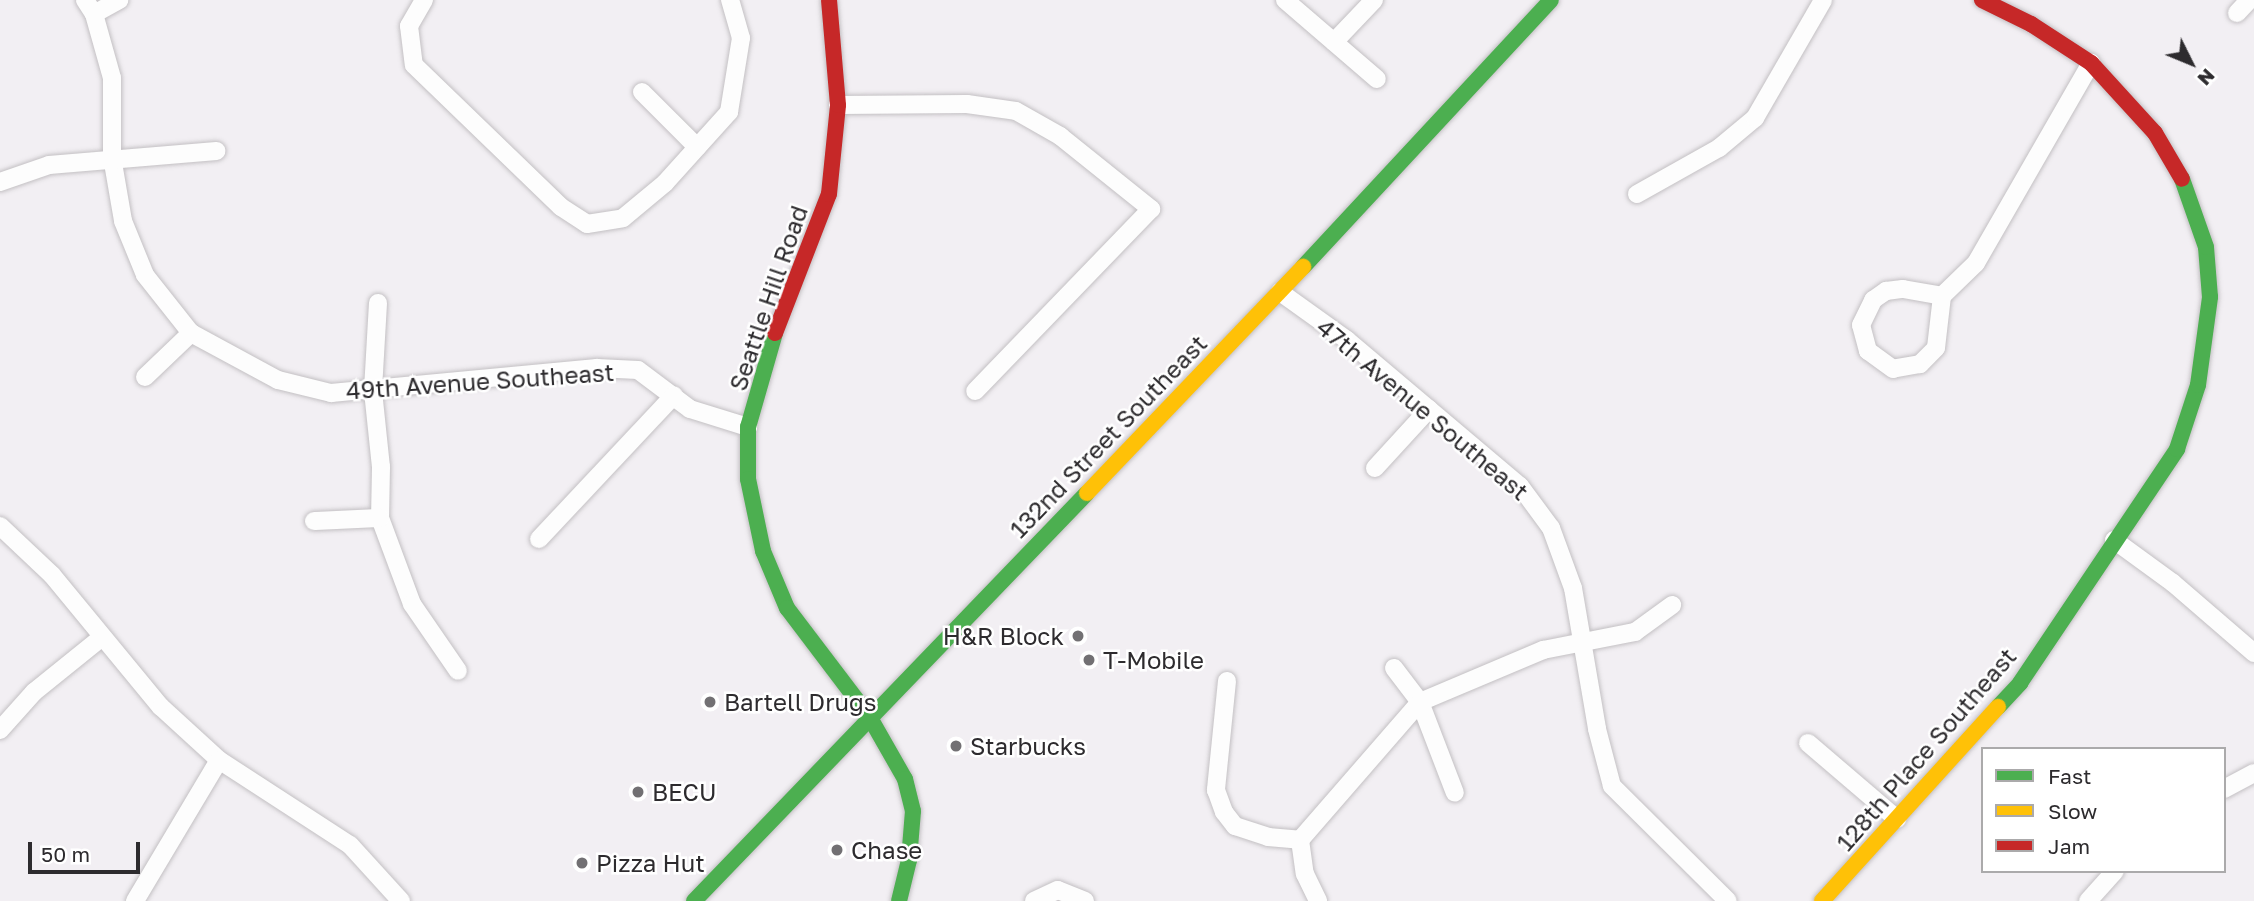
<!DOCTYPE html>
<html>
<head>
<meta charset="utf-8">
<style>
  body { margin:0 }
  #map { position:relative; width:2254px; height:901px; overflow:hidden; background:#f2eff3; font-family:"Golos Text",sans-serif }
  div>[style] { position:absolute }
  .roads { filter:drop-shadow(0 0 2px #c3c0c3) drop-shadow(0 0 2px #c3c0c3) }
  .street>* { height:18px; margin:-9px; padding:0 9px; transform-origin:9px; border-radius:9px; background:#fdfdfd }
  .fast>* { height:16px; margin:-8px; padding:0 8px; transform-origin:8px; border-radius:8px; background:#4caf50 }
  .slow>* { height:16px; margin:-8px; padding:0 8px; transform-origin:8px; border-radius:8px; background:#ffc107 }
  .jam>* { height:16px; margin:-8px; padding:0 8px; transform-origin:8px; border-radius:8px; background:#c62828 }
  .dots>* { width:19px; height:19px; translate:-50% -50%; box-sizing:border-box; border:4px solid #fff; border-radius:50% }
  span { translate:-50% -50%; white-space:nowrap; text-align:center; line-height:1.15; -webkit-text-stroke:5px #fff; paint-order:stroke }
  .street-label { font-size:24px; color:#2d2b2e }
  .poi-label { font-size:24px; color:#2d2b2e }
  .right { translate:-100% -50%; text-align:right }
  .left { translate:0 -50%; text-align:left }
  .legend { position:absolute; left:1981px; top:747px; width:245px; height:126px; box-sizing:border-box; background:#fff; border:2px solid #abaaab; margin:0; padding:9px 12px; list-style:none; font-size:21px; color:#2d2b2e }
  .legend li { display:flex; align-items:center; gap:14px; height:35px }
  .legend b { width:35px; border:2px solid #abaaab }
  .north { position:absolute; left:2156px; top:28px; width:70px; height:70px; -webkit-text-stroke:5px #fff; paint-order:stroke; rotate:133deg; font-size:19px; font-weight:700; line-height:28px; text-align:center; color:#2d2b2e }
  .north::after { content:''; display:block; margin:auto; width:24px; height:32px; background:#2d2b2e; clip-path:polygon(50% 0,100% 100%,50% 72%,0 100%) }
  .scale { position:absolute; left:28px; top:842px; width:112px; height:32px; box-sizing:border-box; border:4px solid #2d2b2e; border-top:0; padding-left:9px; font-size:21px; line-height:24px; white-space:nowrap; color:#2d2b2e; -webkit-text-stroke:5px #fff; paint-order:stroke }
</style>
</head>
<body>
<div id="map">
  <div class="roads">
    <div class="street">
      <i style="left:85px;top:0;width:17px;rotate:57deg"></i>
      <i style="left:94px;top:14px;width:66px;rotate:74.3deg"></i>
      <i style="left:112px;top:78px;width:79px;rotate:90deg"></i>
      <i style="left:112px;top:157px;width:65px;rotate:80.2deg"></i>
      <i style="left:123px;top:221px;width:58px;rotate:67.8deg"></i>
      <i style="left:145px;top:275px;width:74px;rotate:51.6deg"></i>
      <i style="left:191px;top:333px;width:99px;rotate:28.4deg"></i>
      <i style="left:278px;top:380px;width:55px;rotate:13.8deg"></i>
      <i style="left:331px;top:393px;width:267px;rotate:-5.4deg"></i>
      <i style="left:597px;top:368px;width:41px;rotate:2.8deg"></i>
      <i style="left:638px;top:370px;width:65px;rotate:36.9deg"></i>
      <i style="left:690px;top:409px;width:61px;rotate:17.2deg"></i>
      <i style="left:424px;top:0;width:30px;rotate:120deg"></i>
      <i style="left:409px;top:26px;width:39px;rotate:83deg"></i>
      <i style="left:414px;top:65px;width:204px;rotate:44deg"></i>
      <i style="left:561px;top:207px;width:31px;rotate:33deg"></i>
      <i style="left:587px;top:224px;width:36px;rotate:-9deg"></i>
      <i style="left:623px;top:218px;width:55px;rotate:-39.8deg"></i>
      <i style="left:665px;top:183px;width:96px;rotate:-48deg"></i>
      <i style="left:729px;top:112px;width:75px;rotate:-80.8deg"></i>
      <i style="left:741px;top:38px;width:40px;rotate:-106deg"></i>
      <i style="left:1285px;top:0;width:121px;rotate:40.7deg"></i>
      <i style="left:2237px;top:13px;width:18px;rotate:-47deg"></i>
      <i style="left:94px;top:14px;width:29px;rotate:-29deg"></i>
      <i style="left:1334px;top:42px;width:58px;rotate:-46.4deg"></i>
      <i style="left:642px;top:92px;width:78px;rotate:45deg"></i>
      <i style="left:838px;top:105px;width:129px;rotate:-0.4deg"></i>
      <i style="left:967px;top:104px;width:49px;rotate:8.1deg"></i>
      <i style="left:1016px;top:111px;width:51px;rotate:29.6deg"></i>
      <i style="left:1060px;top:136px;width:117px;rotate:38.7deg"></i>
      <i style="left:1151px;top:209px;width:253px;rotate:134deg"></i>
      <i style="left:0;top:182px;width:52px;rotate:-19.1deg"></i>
      <i style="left:49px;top:165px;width:168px;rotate:-4.8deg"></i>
      <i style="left:1637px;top:194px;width:94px;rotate:-29.3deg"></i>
      <i style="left:1719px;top:148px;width:47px;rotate:-39.8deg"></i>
      <i style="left:1755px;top:118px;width:136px;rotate:-60deg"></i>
      <i style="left:1280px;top:292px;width:82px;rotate:35.6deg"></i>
      <i style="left:1347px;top:340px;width:226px;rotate:40.2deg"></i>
      <i style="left:1520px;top:486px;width:52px;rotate:53.6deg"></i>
      <i style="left:1551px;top:528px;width:64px;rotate:69.9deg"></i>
      <i style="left:1573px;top:588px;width:143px;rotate:80.3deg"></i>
      <i style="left:1597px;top:729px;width:59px;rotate:75.3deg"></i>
      <i style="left:1612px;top:786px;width:163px;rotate:44.8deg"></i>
      <i style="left:1942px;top:296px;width:52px;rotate:96.6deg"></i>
      <i style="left:1936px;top:348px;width:23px;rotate:135deg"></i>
      <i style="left:1920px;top:364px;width:27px;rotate:170deg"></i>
      <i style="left:1893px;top:369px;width:31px;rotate:-144deg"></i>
      <i style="left:1868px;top:351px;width:27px;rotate:-105deg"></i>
      <i style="left:1861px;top:325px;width:28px;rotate:-64deg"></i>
      <i style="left:1873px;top:300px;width:16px;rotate:-35deg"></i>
      <i style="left:1886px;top:291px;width:17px;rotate:-7deg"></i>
      <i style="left:1903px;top:289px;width:40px;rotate:10deg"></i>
      <i style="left:1942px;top:296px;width:47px;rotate:-44.1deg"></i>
      <i style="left:1976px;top:263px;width:231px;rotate:-60.1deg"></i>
      <i style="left:378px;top:303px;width:88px;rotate:93.3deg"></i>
      <i style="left:373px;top:391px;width:76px;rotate:84deg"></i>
      <i style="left:381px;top:467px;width:51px;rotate:91.1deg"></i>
      <i style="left:380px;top:518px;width:92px;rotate:69.6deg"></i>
      <i style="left:412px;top:604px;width:81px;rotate:55.5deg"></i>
      <i style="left:145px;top:377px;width:64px;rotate:-43.7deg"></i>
      <i style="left:1375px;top:468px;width:80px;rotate:-47.5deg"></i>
      <i style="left:314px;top:521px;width:66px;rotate:-2.6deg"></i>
      <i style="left:0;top:526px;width:71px;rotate:43.3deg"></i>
      <i style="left:52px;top:575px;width:171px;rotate:50.5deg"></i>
      <i style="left:161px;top:707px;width:79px;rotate:42.4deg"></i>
      <i style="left:219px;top:760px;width:156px;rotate:33deg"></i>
      <i style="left:350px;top:845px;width:76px;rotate:47.7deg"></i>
      <i style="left:539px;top:539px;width:197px;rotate:-46.8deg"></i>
      <i style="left:2114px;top:540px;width:73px;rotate:36.1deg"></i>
      <i style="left:2173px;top:583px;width:107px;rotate:40.8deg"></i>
      <i style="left:1394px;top:668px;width:43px;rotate:52.6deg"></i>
      <i style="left:1420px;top:702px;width:97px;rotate:69deg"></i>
      <i style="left:1227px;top:681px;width:110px;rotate:95.8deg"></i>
      <i style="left:1216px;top:790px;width:23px;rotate:70deg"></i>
      <i style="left:1224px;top:812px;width:18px;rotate:52deg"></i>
      <i style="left:1235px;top:826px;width:35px;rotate:18deg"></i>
      <i style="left:1268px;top:837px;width:32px;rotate:5deg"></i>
      <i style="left:1300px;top:840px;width:34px;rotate:82deg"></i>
      <i style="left:1305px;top:874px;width:30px;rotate:64deg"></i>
      <i style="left:0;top:730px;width:51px;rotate:-48.2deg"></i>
      <i style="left:34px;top:692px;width:86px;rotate:-38.9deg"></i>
      <i style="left:1808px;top:743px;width:117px;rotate:40.5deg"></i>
      <i style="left:2224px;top:789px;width:34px;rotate:-28deg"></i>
      <i style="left:1300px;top:840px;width:183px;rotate:-49deg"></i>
      <i style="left:1420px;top:702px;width:134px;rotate:-22.9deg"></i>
      <i style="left:1543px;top:650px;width:94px;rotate:-11.1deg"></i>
      <i style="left:1635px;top:632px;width:46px;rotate:-36.1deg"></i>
      <i style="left:135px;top:901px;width:164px;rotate:-59.2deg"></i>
      <i style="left:1034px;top:901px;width:26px;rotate:-25deg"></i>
      <i style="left:1058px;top:890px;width:29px;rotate:22deg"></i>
      <i style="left:2088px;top:901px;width:40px;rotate:-48deg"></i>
    </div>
    <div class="fast">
      <i style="left:1303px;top:267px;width:364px;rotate:-47.1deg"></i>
      <i style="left:775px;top:333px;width:98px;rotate:106deg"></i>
      <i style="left:748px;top:427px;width:52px;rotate:90deg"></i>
      <i style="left:748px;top:479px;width:74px;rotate:78.2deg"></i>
      <i style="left:763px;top:551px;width:62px;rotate:67.2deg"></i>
      <i style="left:787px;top:608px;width:136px;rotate:52.8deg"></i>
      <i style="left:869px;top:716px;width:73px;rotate:60.3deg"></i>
      <i style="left:905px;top:779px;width:33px;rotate:76deg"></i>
      <i style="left:913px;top:811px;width:49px;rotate:94.7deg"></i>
      <i style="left:909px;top:860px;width:42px;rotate:103.7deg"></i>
      <i style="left:1998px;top:707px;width:33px;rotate:-47deg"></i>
      <i style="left:2020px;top:683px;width:282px;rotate:-56.1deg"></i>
      <i style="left:2177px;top:449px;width:67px;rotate:-71.8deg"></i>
      <i style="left:2198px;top:385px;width:89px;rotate:-82.2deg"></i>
      <i style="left:2210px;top:297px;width:50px;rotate:-94.6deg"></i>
      <i style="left:2206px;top:247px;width:72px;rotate:-109.4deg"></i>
      <i style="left:694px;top:901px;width:566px;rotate:-46.07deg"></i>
    </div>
    <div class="slow">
      <i style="left:1087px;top:493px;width:313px;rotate:-46.3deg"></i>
      <i style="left:1822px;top:901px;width:262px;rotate:-47.8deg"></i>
    </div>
    <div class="jam">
      <i style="left:1982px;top:0;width:55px;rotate:26.1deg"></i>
      <i style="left:2031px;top:24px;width:72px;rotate:33deg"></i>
      <i style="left:2091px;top:63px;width:95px;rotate:47.6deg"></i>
      <i style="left:2155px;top:133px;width:53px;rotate:59.6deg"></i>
      <i style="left:775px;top:333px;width:149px;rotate:-68.8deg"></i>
      <i style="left:829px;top:194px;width:89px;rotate:-84.2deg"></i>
      <i style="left:838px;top:105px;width:105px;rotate:-94.9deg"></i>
    </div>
  </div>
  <div class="dots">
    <i style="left:1078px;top:636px;background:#727073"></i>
    <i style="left:1089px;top:660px;background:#727073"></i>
    <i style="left:710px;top:702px;background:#727073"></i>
    <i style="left:956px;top:746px;background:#727073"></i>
    <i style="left:638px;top:792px;background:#727073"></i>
    <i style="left:837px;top:850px;background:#727073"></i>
    <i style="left:582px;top:863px;background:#727073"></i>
  </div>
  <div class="street-label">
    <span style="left:768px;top:298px;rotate:-71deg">Seattle Hill Road</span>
    <span style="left:480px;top:381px;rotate:-4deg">49th Avenue Southeast</span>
    <span style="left:1423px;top:409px;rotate:40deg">47th Avenue Southeast</span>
    <span style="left:1108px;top:436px;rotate:-46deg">132nd Street Southeast</span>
    <span style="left:1926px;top:749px;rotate:-49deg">128th Place Southeast</span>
  </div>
  <div class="poi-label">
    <span class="right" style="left:1064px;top:636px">H&amp;R Block</span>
    <span class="left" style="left:1103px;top:660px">T-Mobile</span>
    <span class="left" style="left:724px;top:702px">Bartell Drugs</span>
    <span class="left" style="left:970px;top:746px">Starbucks</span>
    <span class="left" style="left:652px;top:792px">BECU</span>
    <span class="left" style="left:851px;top:850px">Chase</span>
    <span class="left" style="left:596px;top:863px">Pizza Hut</span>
  </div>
  <ul class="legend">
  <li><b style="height:9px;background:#4caf50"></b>Fast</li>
  <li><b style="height:9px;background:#ffc107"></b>Slow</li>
  <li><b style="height:9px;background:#c62828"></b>Jam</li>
  </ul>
  <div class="north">N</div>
  <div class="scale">50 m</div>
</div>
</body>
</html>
